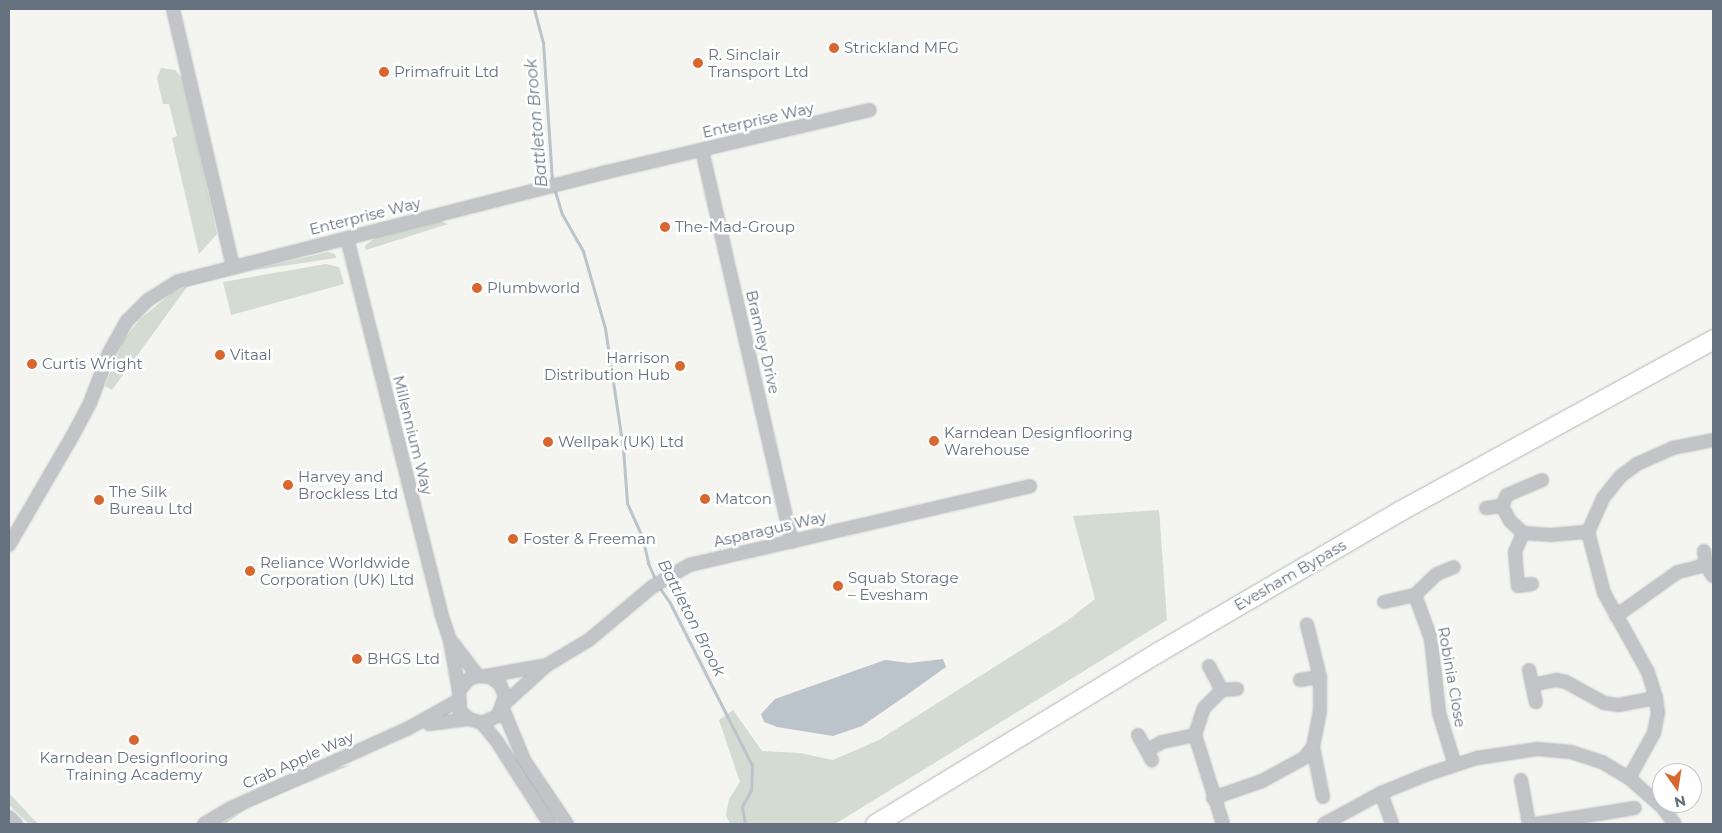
<!DOCTYPE html>
<html>
<head>
<meta charset="utf-8">
<style>
  body { margin:0 }
  #map { position:relative; width:1722px; height:833px; overflow:hidden; background:#f4f4f0; font-family:Montserrat,sans-serif }
  div>[style] { position:absolute }
  .green>* { inset:0; background:#d4dbd2 }
  .water>* { inset:0; background:#bbc4ca }
  .stream>* { height:3px; margin:-1.5px; padding:0 1.5px; transform-origin:1.5px; border-radius:1.5px; background:#bbc4ca }
  .roads { filter:drop-shadow(0 0 1px #b2b5b8) drop-shadow(0 0 1px #b2b5b8) }
  .minor>* { height:12px; margin:-6px; padding:0 6px; transform-origin:6px; border-radius:6px; background:#c2c4c8 }
  .highway>* { height:19px; margin:-9.5px; padding:0 9.5px; transform-origin:9.5px; border-radius:9.5px; background:#fff }
  .dots>* { width:14px; height:14px; translate:-50% -50%; box-sizing:border-box; border:2px solid #fff; border-radius:50% }
  span { translate:-50% -50%; white-space:nowrap; text-align:center; line-height:1.15; -webkit-text-stroke:5px #fff; paint-order:stroke }
  .poi-label { font-size:15px; color:#65717f }
  .left { translate:0 -50%; text-align:left }
  .right { translate:-100% -50%; text-align:right }
  .street-label { font-size:15px; color:#65717f }
  .water-label { font-size:16px; color:#657884; font-style:italic }
  .frame { position:absolute; inset:0; border:10px solid #65717f; pointer-events:none }
  .north { position:absolute; left:1652px; top:763px; width:50px; height:50px; box-sizing:border-box; background:#fff; border:1px solid #c1c6cc; border-radius:50%; rotate:167deg; font-size:14px; font-weight:700; line-height:20px; text-align:center; color:#65717f }
  .north::after { content:''; display:block; margin:auto; width:18px; height:22px; background:#d7672e; clip-path:polygon(50% 0,100% 100%,50% 72%,0 100%) }
</style>
</head>
<body>
<div id="map">
  <div class="green">
    <i style="clip-path:polygon(161px 68px,175px 70px,183px 79px,217px 234px,199px 254px,172px 138px,177px 136px,169px 104px,163px 104px,157px 78px)"></i>
    <i style="clip-path:polygon(440px 221px,448px 224px,366px 250px,365px 246px,376px 237px)"></i>
    <i style="clip-path:polygon(328px 252px,335px 254px,336px 258px,255px 270px,187px 287px,112px 390px,105px 386px,124px 339px,140px 319px,172px 293px,191px 284px)"></i>
    <i style="clip-path:polygon(326px 264px,339px 267px,344px 284px,231px 315px,223px 282px)"></i>
    <i style="clip-path:polygon(1159px 510px,1167px 620px,835px 824px,730px 824px,726px 815px,729px 799px,740px 782px,719px 720px,733px 710px,762px 751px,800px 753px,833px 760px,879px 740px,1067px 621px,1095px 599px,1073px 516px)"></i>
    <i style="clip-path:polygon(351px 765px,249px 807px,225px 824px,213px 824px,238px 810px,338px 767px)"></i>
    <i style="clip-path:polygon(9px 793px,35px 821px,39px 824px,29px 824px,9px 805px)"></i>
  </div>
  <div class="water">
    <i style="clip-path:polygon(943px 659px,946px 667px,904px 697px,862px 726px,833px 736px,777px 727px,764px 722px,761px 714px,775px 699px,885px 660px,909px 663px)"></i>
  </div>
  <div class="stream">
    <i style="left:534px;top:9px;width:34px;rotate:75deg"></i>
    <i style="left:543px;top:42px;width:140px;rotate:86.3deg"></i>
    <i style="left:554px;top:188px;width:27px;rotate:73deg"></i>
    <i style="left:562px;top:214px;width:43px;rotate:60.4deg"></i>
    <i style="left:583px;top:251px;width:80px;rotate:74.1deg"></i>
    <i style="left:605px;top:328px;width:121px;rotate:81.5deg"></i>
    <i style="left:623px;top:448px;width:55px;rotate:85.8deg"></i>
    <i style="left:627px;top:503px;width:36px;rotate:66deg"></i>
    <i style="left:642px;top:536px;width:28px;rotate:77deg"></i>
    <i style="left:648px;top:563px;width:20px;rotate:66deg"></i>
    <i style="left:659px;top:587px;width:19px;rotate:55deg"></i>
    <i style="left:670px;top:603px;width:182px;rotate:63.2deg"></i>
    <i style="left:752px;top:765px;width:25px;rotate:92deg"></i>
    <i style="left:751px;top:790px;width:18px;rotate:119deg"></i>
    <i style="left:742px;top:806px;width:18px;rotate:81deg"></i>
  </div>
  <div class="roads">
    <div class="minor">
      <i style="left:173px;top:9px;width:265px;rotate:76.9deg"></i>
      <i style="left:702px;top:150px;width:402px;rotate:77.1deg"></i>
      <i style="left:347px;top:238px;width:387px;rotate:75.9deg"></i>
      <i style="left:441px;top:613px;width:28px;rotate:72deg"></i>
      <i style="left:450px;top:640px;width:52px;rotate:80deg"></i>
      <i style="left:1486px;top:508px;width:16px;rotate:-7deg"></i>
      <i style="left:1523px;top:533px;width:27px;rotate:4deg"></i>
      <i style="left:1550px;top:535px;width:38px;rotate:-5deg"></i>
      <i style="left:9px;top:545px;width:127px;rotate:-59.8deg"></i>
      <i style="left:73px;top:435px;width:36px;rotate:-62deg"></i>
      <i style="left:90px;top:403px;width:53px;rotate:-69.2deg"></i>
      <i style="left:109px;top:353px;width:37px;rotate:-61deg"></i>
      <i style="left:127px;top:321px;width:30px;rotate:-45deg"></i>
      <i style="left:148px;top:300px;width:36px;rotate:-32deg"></i>
      <i style="left:179px;top:281px;width:438px;rotate:-14.3deg"></i>
      <i style="left:603px;top:173px;width:274px;rotate:-13.3deg"></i>
      <i style="left:1704px;top:551px;width:14px;rotate:82deg"></i>
      <i style="left:1706px;top:565px;width:13px;rotate:58deg"></i>
      <i style="left:1532px;top:584px;width:14px;rotate:172deg"></i>
      <i style="left:1518px;top:586px;width:34px;rotate:-95deg"></i>
      <i style="left:1515px;top:552px;width:21px;rotate:-67deg"></i>
      <i style="left:1523px;top:533px;width:18px;rotate:-137deg"></i>
      <i style="left:1510px;top:521px;width:17px;rotate:-118deg"></i>
      <i style="left:1502px;top:506px;width:12px;rotate:-66deg"></i>
      <i style="left:1507px;top:495px;width:38px;rotate:-23deg"></i>
      <i style="left:1415px;top:595px;width:47px;rotate:70deg"></i>
      <i style="left:1431px;top:639px;width:74px;rotate:83.8deg"></i>
      <i style="left:1439px;top:713px;width:54px;rotate:72.9deg"></i>
      <i style="left:1384px;top:602px;width:32px;rotate:-13deg"></i>
      <i style="left:1415px;top:595px;width:30px;rotate:-44deg"></i>
      <i style="left:1437px;top:574px;width:18px;rotate:-22deg"></i>
      <i style="left:1616px;top:616px;width:76px;rotate:-35.4deg"></i>
      <i style="left:1678px;top:572px;width:29px;rotate:-14deg"></i>
      <i style="left:452px;top:642px;width:43px;rotate:52.6deg"></i>
      <i style="left:1209px;top:666px;width:27px;rotate:62deg"></i>
      <i style="left:1222px;top:690px;width:15px;rotate:-4deg"></i>
      <i style="left:1529px;top:670px;width:33px;rotate:78deg"></i>
      <i style="left:486px;top:676px;width:62px;rotate:-10.2deg"></i>
      <i style="left:1300px;top:680px;width:20px;rotate:-9deg"></i>
      <i style="left:1532px;top:685px;width:25px;rotate:-12deg"></i>
      <i style="left:1556px;top:680px;width:10px;rotate:11deg"></i>
      <i style="left:1566px;top:682px;width:43px;rotate:28.9deg"></i>
      <i style="left:1604px;top:703px;width:15px;rotate:8deg"></i>
      <i style="left:1619px;top:705px;width:38px;rotate:-11deg"></i>
      <i style="left:505px;top:703px;width:57px;rotate:-42.1deg"></i>
      <i style="left:547px;top:665px;width:49px;rotate:-30.8deg"></i>
      <i style="left:589px;top:640px;width:82px;rotate:-40.1deg"></i>
      <i style="left:652px;top:587px;width:43px;rotate:-30.7deg"></i>
      <i style="left:689px;top:565px;width:350px;rotate:-13deg"></i>
      <i style="left:503px;top:709px;width:55px;rotate:67.6deg"></i>
      <i style="left:524px;top:760px;width:77px;rotate:56.1deg"></i>
      <i style="left:482px;top:723px;width:17px;rotate:-24deg"></i>
      <i style="left:498px;top:716px;width:21px;rotate:-71deg"></i>
      <i style="left:505px;top:696px;width:13px;rotate:-113deg"></i>
      <i style="left:500px;top:684px;width:12px;rotate:-145deg"></i>
      <i style="left:490px;top:677px;width:12px;rotate:-175deg"></i>
      <i style="left:478px;top:676px;width:9px;rotate:162deg"></i>
      <i style="left:469px;top:679px;width:16px;rotate:130deg"></i>
      <i style="left:459px;top:691px;width:20px;rotate:87deg"></i>
      <i style="left:460px;top:711px;width:12px;rotate:42deg"></i>
      <i style="left:469px;top:719px;width:14px;rotate:17deg"></i>
      <i style="left:482px;top:723px;width:22px;rotate:51deg"></i>
      <i style="left:496px;top:740px;width:100px;rotate:57.3deg"></i>
      <i style="left:429px;top:724px;width:40px;rotate:-7.1deg"></i>
      <i style="left:1138px;top:735px;width:29px;rotate:61deg"></i>
      <i style="left:1195px;top:735px;width:93px;rotate:72.5deg"></i>
      <i style="left:1313px;top:747px;width:51px;rotate:78.7deg"></i>
      <i style="left:1148px;top:750px;width:16px;rotate:-30deg"></i>
      <i style="left:1162px;top:742px;width:34px;rotate:-12deg"></i>
      <i style="left:1195px;top:735px;width:28px;rotate:-72deg"></i>
      <i style="left:1204px;top:708px;width:25px;rotate:-45deg"></i>
      <i style="left:1629px;top:778px;width:51px;rotate:-60.9deg"></i>
      <i style="left:1654px;top:733px;width:20px;rotate:-79deg"></i>
      <i style="left:1658px;top:713px;width:15px;rotate:-98deg"></i>
      <i style="left:1656px;top:698px;width:27px;rotate:-107deg"></i>
      <i style="left:1648px;top:672px;width:90px;rotate:-119.1deg"></i>
      <i style="left:1604px;top:593px;width:63px;rotate:-104.7deg"></i>
      <i style="left:1588px;top:532px;width:37px;rotate:-66deg"></i>
      <i style="left:1603px;top:498px;width:28px;rotate:-51deg"></i>
      <i style="left:1621px;top:476px;width:20px;rotate:-37deg"></i>
      <i style="left:1637px;top:464px;width:39px;rotate:-24deg"></i>
      <i style="left:1673px;top:448px;width:41px;rotate:-11.3deg"></i>
      <i style="left:1521px;top:780px;width:45px;rotate:79.7deg"></i>
      <i style="left:1381px;top:793px;width:33px;rotate:70deg"></i>
      <i style="left:1213px;top:798px;width:52px;rotate:-19.1deg"></i>
      <i style="left:1262px;top:781px;width:48px;rotate:-28.7deg"></i>
      <i style="left:1304px;top:758px;width:14px;rotate:-51deg"></i>
      <i style="left:1313px;top:747px;width:38px;rotate:-79deg"></i>
      <i style="left:1320px;top:710px;width:33px;rotate:-90deg"></i>
      <i style="left:1320px;top:677px;width:54px;rotate:-104deg"></i>
      <i style="left:9px;top:817px;width:10px;rotate:45deg"></i>
      <i style="left:204px;top:824px;width:31px;rotate:-31deg"></i>
      <i style="left:231px;top:808px;width:193px;rotate:-24.2deg"></i>
      <i style="left:407px;top:729px;width:57px;rotate:-29.2deg"></i>
      <i style="left:1324px;top:824px;width:65px;rotate:-28.5deg"></i>
      <i style="left:1381px;top:793px;width:51px;rotate:-22deg"></i>
      <i style="left:1428px;top:774px;width:52px;rotate:-18.1deg"></i>
      <i style="left:1477px;top:758px;width:61px;rotate:-8.5deg"></i>
      <i style="left:1537px;top:749px;width:34px;rotate:5deg"></i>
      <i style="left:1571px;top:752px;width:33px;rotate:18deg"></i>
      <i style="left:1602px;top:762px;width:31px;rotate:31deg"></i>
      <i style="left:1629px;top:778px;width:44px;rotate:41.3deg"></i>
      <i style="left:1662px;top:807px;width:21px;rotate:53deg"></i>
      <i style="left:1536px;top:824px;width:100px;rotate:-9.2deg"></i>
    </div>
    <div class="highway">
      <i style="left:875px;top:824px;width:331px;rotate:-31.3deg"></i>
      <i style="left:1158px;top:652px;width:281px;rotate:-30.3deg"></i>
      <i style="left:1401px;top:510px;width:356px;rotate:-28.7deg"></i>
    </div>
  </div>
  <div class="dots">
    <i style="left:834px;top:48px;background:#d7672e"></i>
    <i style="left:698px;top:63px;background:#d7672e"></i>
    <i style="left:384px;top:72px;background:#d7672e"></i>
    <i style="left:665px;top:227px;background:#d7672e"></i>
    <i style="left:477px;top:288px;background:#d7672e"></i>
    <i style="left:220px;top:355px;background:#d7672e"></i>
    <i style="left:32px;top:364px;background:#d7672e"></i>
    <i style="left:680px;top:366px;background:#d7672e"></i>
    <i style="left:934px;top:441px;background:#d7672e"></i>
    <i style="left:548px;top:442px;background:#d7672e"></i>
    <i style="left:288px;top:485px;background:#d7672e"></i>
    <i style="left:705px;top:499px;background:#d7672e"></i>
    <i style="left:99px;top:500px;background:#d7672e"></i>
    <i style="left:513px;top:539px;background:#d7672e"></i>
    <i style="left:250px;top:571px;background:#d7672e"></i>
    <i style="left:838px;top:586px;background:#d7672e"></i>
    <i style="left:357px;top:659px;background:#d7672e"></i>
    <i style="left:134px;top:740px;background:#d7672e"></i>
  </div>
  <div class="poi-label">
    <span class="left" style="left:844px;top:48px">Strickland MFG</span>
    <span class="left" style="left:708px;top:63px">R. Sinclair<br>Transport Ltd</span>
    <span class="left" style="left:394px;top:72px">Primafruit Ltd</span>
    <span class="left" style="left:675px;top:227px">The-Mad-Group</span>
    <span class="left" style="left:487px;top:288px">Plumbworld</span>
    <span class="left" style="left:230px;top:355px">Vitaal</span>
    <span class="right" style="left:670px;top:366px">Harrison<br>Distribution Hub</span>
    <span class="left" style="left:42px;top:364px">Curtis Wright</span>
    <span class="left" style="left:944px;top:441px">Karndean Designflooring<br>Warehouse</span>
    <span class="left" style="left:558px;top:442px">Wellpak (UK) Ltd</span>
    <span class="left" style="left:298px;top:485px">Harvey and<br>Brockless Ltd</span>
    <span class="left" style="left:109px;top:500px">The Silk<br>Bureau Ltd</span>
    <span class="left" style="left:715px;top:499px">Matcon</span>
    <span class="left" style="left:523px;top:539px">Foster &amp; Freeman</span>
    <span class="left" style="left:260px;top:571px">Reliance Worldwide<br>Corporation (UK) Ltd</span>
    <span class="left" style="left:848px;top:586px">Squab Storage<br>– Evesham</span>
    <span class="left" style="left:367px;top:659px">BHGS Ltd</span>
    <span style="left:134px;top:766px">Karndean Designflooring<br>Training Academy</span>
  </div>
  <div class="street-label">
    <span style="left:758px;top:120px;rotate:-13deg">Enterprise Way</span>
    <span style="left:365px;top:216px;rotate:-14deg">Enterprise Way</span>
    <span style="left:763px;top:342px;rotate:77deg">Bramley Drive</span>
    <span style="left:413px;top:435px;rotate:76deg">Millennium Way</span>
    <span style="left:770px;top:529px;rotate:-13deg">Asparagus Way</span>
    <span style="left:1290px;top:575px;rotate:-30deg">Evesham Bypass</span>
    <span style="left:1452px;top:677px;rotate:80deg">Robinia Close</span>
    <span style="left:298px;top:760px;rotate:-24deg">Crab Apple Way</span>
  </div>
  <div class="water-label">
    <span style="left:537px;top:123px;rotate:-95deg">Battleton Brook</span>
    <span style="left:691px;top:618px;rotate:63deg">Battleton Brook</span>
  </div>
  <div class="frame"></div>
  <div class="north">N</div>
</div>
</body>
</html>
